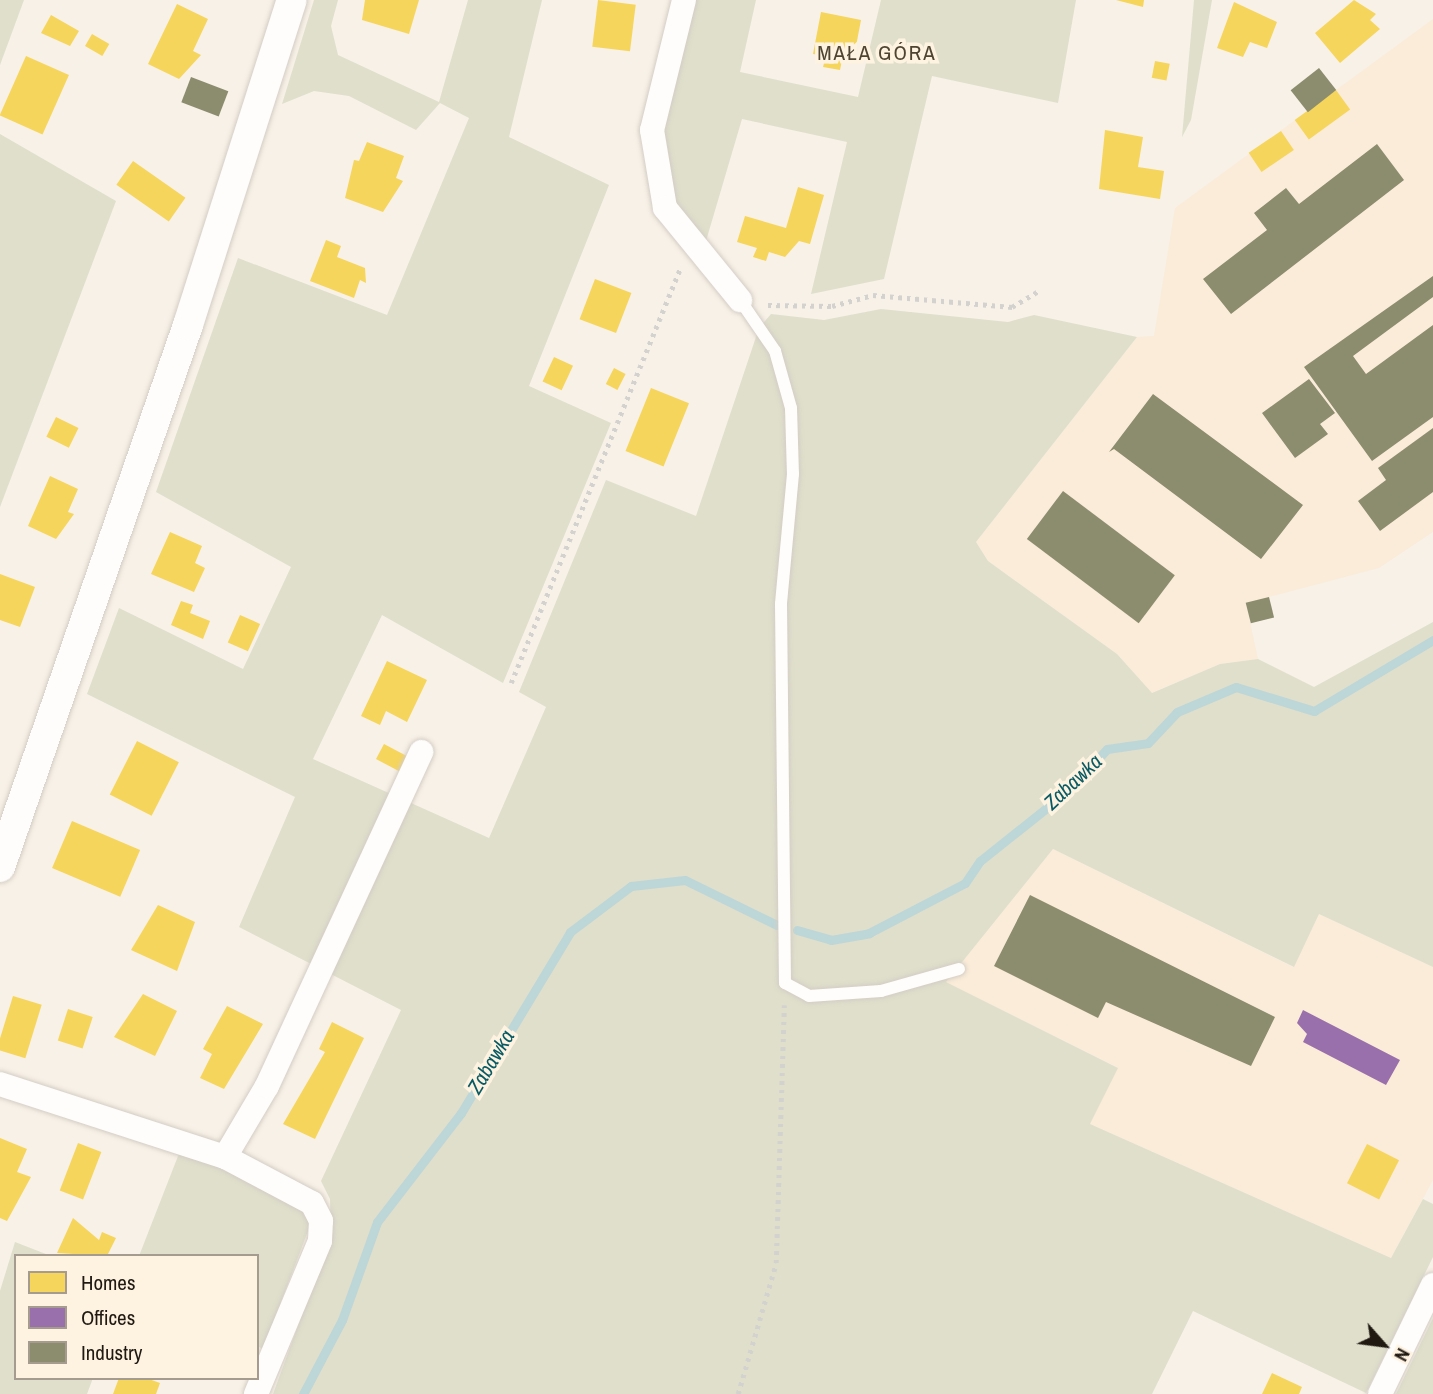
<!DOCTYPE html>
<html>
<head>
<meta charset="utf-8">
<style>
  body { margin:0 }
  #map { position:relative; width:1433px; height:1394px; overflow:hidden; background:#f8f1e7; font-family:"Archivo Narrow",sans-serif }
  div>[style] { position:absolute }
  .built>* { inset:0; background:#faecd8 }
  .green>* { inset:0; background:#dfdfcb }
  .homes>* { inset:0; background:#f6d55c; transform-origin:0 0 }
  .offices>* { inset:0; background:#9970ab }
  .industry>* { inset:0; background:#8c8c6e; transform-origin:0 0 }
  .stream>* { height:9px; margin:-4.5px; padding:0 4.5px; transform-origin:4.5px; border-radius:4.5px; background:#bdd6d7 }
  .path>* { height:4.5px; margin-top:-2.25px; transform-origin:0; background:repeating-linear-gradient(90deg,#d3d2cf 0 3.5px,transparent 0 8.5px) }
  .roads { filter:drop-shadow(0 0 2px #d3cdc5) drop-shadow(0 0 2px #d3cdc5) }
  .service>* { height:12px; margin:-6px; padding:0 6px; transform-origin:6px; border-radius:6px; background:#fefdfb }
  .minor>* { height:24px; margin:-12px; padding:0 12px; transform-origin:12px; border-radius:12px; background:#fefdfb }
  .tertiary>* { height:30px; margin:-15px; padding:0 15px; transform-origin:15px; border-radius:15px; background:#fefdfb }
  span { translate:-50% -50%; white-space:nowrap; text-align:center; line-height:1.15; -webkit-text-stroke:7px #fef2e1; paint-order:stroke }
  .neighbourhood-label { font-size:21px; color:#4f4332; letter-spacing:2px }
  .water-label { font-size:21px; color:#085b64; font-style:italic }
  .legend { position:absolute; left:14px; top:1254px; width:245px; height:126px; box-sizing:border-box; background:#fef2e1; border:2px solid #a59b8e; margin:0; padding:9px 12px; list-style:none; font-size:21px; color:#1f1912 }
  .legend li { display:flex; align-items:center; gap:14px; height:35px }
  .legend b { width:35px; border:2px solid #a59b8e }
  .north { position:absolute; left:1349px; top:1310px; width:70px; height:70px; -webkit-text-stroke:5px #fef2e1; paint-order:stroke; rotate:118deg; font-size:19px; font-weight:700; line-height:28px; text-align:center; color:#1f1912 }
  .north::after { content:''; display:block; margin:auto; width:24px; height:32px; background:#1f1912; clip-path:polygon(50% 0,100% 100%,50% 72%,0 100%) }
</style>
</head>
<body>
<div id="map">
  <div class="built">
    <i style="clip-path:polygon(1433px 19px,1433px 532px,1379px 568px,1246px 603px,1258px 659px,1220px 664px,1151px 693px,1117px 654px,988px 561px,976px 542px,1137px 337px,1154px 336px,1175px 208px)"></i>
    <i style="clip-path:polygon(1053px 849px,1293px 967px,1319px 914px,1433px 967px,1433px 1180px,1391px 1258px,1090px 1124px,1117px 1067px,945px 982px)"></i>
  </div>
  <div class="green">
    <i style="clip-path:polygon(0 0,24px 0,0 65px)"></i>
    <i style="clip-path:polygon(314px 0,338px 0,331px 26px,338px 55px,439px 102px,468px 0,542px 0,509px 137px,609px 185px,529px 386px,611px 423px,503px 683px,382px 615px,313px 759px,489px 838px,546px 707px,519px 692px,606px 480px,696px 516px,759px 328px,771px 314px,824px 320px,881px 309px,1008px 322px,1034px 315px,1137px 337px,976px 542px,988px 561px,1117px 654px,1152px 693px,1220px 664px,1258px 659px,1314px 687px,1433px 622px,1433px 967px,1319px 914px,1294px 967px,1053px 849px,946px 982px,1118px 1068px,1090px 1124px,1391px 1258px,1423px 1199px,1433px 1204px,1433px 1257px,1366px 1393px,1193px 1311px,1152px 1394px,273px 1394px,331px 1236px,330px 1199px,321px 1181px,401px 1010px,239px 927px,295px 797px,87px 694px,119px 608px,243px 669px,291px 567px,156px 492px,238px 258px,387px 315px,469px 118px,440px 103px,416px 130px,349px 96px,314px 91px,282px 104px)"></i>
    <i style="clip-path:polygon(691px 0,756px 0,740px 72px,858px 97px,881px 0,1076px 0,1058px 103px,932px 76px,884px 279px,811px 294px,847px 142px,742px 119px,706px 241px,675px 206px,661px 125px)"></i>
    <i style="clip-path:polygon(1194px 0,1212px 0,1191px 120px,1182px 137px)"></i>
    <i style="clip-path:polygon(0 134px,116px 201px,0 507px)"></i>
    <i style="clip-path:polygon(180px 1151px,300px 1199px,313px 1218px,263px 1349px,257px 1346px,257px 1256px,139px 1256px)"></i>
    <i style="clip-path:polygon(15px 1242px,51px 1256px,16px 1256px,16px 1378px,93px 1378px,87px 1394px,0 1394px,0 1291px)"></i>
    <i style="clip-path:polygon(1433px 1318px,1433px 1394px,1396px 1394px)"></i>
  </div>
  <div class="homes">
    <i style="clip-path:polygon(365px 0,419px 0,409px 34px,362px 20px)"></i>
    <i style="left:598px;top:0;width:38px;height:47px;rotate:7deg"></i>
    <i style="clip-path:polygon(1116px 0,1144px 0,1143px 7px)"></i>
    <i style="clip-path:polygon(1354px 0,1376px 14px,1370px 20px,1380px 29px,1340px 63px,1315px 33px)"></i>
    <i style="clip-path:polygon(1234px 2px,1277px 22px,1267px 48px,1250px 42px,1243px 57px,1217px 48px)"></i>
    <i style="clip-path:polygon(177px 4px,208px 19px,193px 51px,201px 55px,179px 79px,148px 64px)"></i>
    <i style="clip-path:polygon(821px 12px,861px 20px,853px 62px,842px 60px,840px 70px,823px 67px,826px 56px,813px 54px)"></i>
    <i style="clip-path:polygon(51px 15px,79px 31px,70px 46px,41px 33px)"></i>
    <i style="left:92px;top:34px;width:20px;height:14px;rotate:30deg"></i>
    <i style="left:26px;top:56px;width:47px;height:65px;rotate:24deg"></i>
    <i style="left:1155px;top:61px;width:15px;height:17px;rotate:11deg"></i>
    <i style="left:1336px;top:90px;width:24px;height:51px;rotate:54deg"></i>
    <i style="clip-path:polygon(1105px 130px,1143px 137px,1138px 167px,1164px 171px,1160px 199px,1099px 189px)"></i>
    <i style="left:1281px;top:131px;width:23px;height:39px;rotate:56deg"></i>
    <i style="clip-path:polygon(367px 142px,404px 156px,396px 178px,403px 181px,383px 212px,345px 198px,354px 160px,359px 161px)"></i>
    <i style="left:133px;top:161px;width:64px;height:29px;rotate:35deg"></i>
    <i style="clip-path:polygon(798px 187px,824px 195px,810px 244px,799px 241px,785px 257px,769px 252px,766px 261px,753px 257px,757px 248px,737px 242px,745px 216px,786px 228px)"></i>
    <i style="clip-path:polygon(326px 240px,341px 246px,337px 257px,365px 268px,366px 283px,360px 280px,354px 298px,310px 281px)"></i>
    <i style="left:595px;top:279px;width:39px;height:43px;rotate:21deg"></i>
    <i style="left:554px;top:357px;width:21px;height:27px;rotate:25deg"></i>
    <i style="left:614px;top:368px;width:13px;height:18px;rotate:27deg"></i>
    <i style="left:651px;top:388px;width:41px;height:68px;rotate:22deg"></i>
    <i style="left:56px;top:417px;width:25px;height:22px;rotate:26deg"></i>
    <i style="clip-path:polygon(50px 476px,78px 489px,68px 512px,74px 514px,56px 539px,28px 526px)"></i>
    <i style="clip-path:polygon(170px 532px,202px 546px,195px 563px,205px 568px,194px 592px,151px 574px)"></i>
    <i style="clip-path:polygon(0 574px,35px 587px,20px 627px,0 620px)"></i>
    <i style="clip-path:polygon(181px 601px,193px 605px,190px 613px,210px 621px,203px 639px,171px 625px)"></i>
    <i style="left:240px;top:615px;width:22px;height:30px;rotate:24deg"></i>
    <i style="clip-path:polygon(387px 661px,427px 680px,407px 722px,386px 711px,380px 725px,361px 716px)"></i>
    <i style="left:137px;top:741px;width:47px;height:60px;rotate:27deg"></i>
    <i style="left:384px;top:744px;width:30px;height:17px;rotate:28deg"></i>
    <i style="left:72px;top:821px;width:74px;height:51px;rotate:23deg"></i>
    <i style="clip-path:polygon(158px 905px,195px 922px,177px 971px,131px 950px)"></i>
    <i style="clip-path:polygon(143px 994px,177px 1011px,155px 1056px,114px 1037px)"></i>
    <i style="left:13px;top:996px;width:30px;height:56px;rotate:17deg"></i>
    <i style="clip-path:polygon(227px 1006px,263px 1024px,224px 1089px,200px 1078px,212px 1054px,203px 1049px)"></i>
    <i style="left:68px;top:1009px;width:26px;height:33px;rotate:18deg"></i>
    <i style="clip-path:polygon(332px 1022px,364px 1038px,315px 1139px,283px 1124px,325px 1052px,319px 1049px)"></i>
    <i style="clip-path:polygon(0 1138px,27px 1149px,17px 1172px,31px 1177px,7px 1221px,0 1218px)"></i>
    <i style="left:78px;top:1143px;width:25px;height:51px;rotate:21deg"></i>
    <i style="left:1367px;top:1144px;width:36px;height:44px;rotate:27deg"></i>
    <i style="clip-path:polygon(73px 1218px,99px 1240px,102px 1232px,116px 1238px,107px 1256px,57px 1253px)"></i>
    <i style="clip-path:polygon(1272px 1373px,1302px 1387px,1299px 1394px,1262px 1394px)"></i>
    <i style="clip-path:polygon(119px 1378px,146px 1378px,160px 1383px,156px 1394px,113px 1394px)"></i>
  </div>
  <div class="offices">
    <i style="clip-path:polygon(1303px 1010px,1400px 1060px,1386px 1085px,1303px 1042px,1307px 1034px,1297px 1023px)"></i>
  </div>
  <div class="industry">
    <i style="left:1319px;top:68px;width:28px;height:36px;rotate:52deg"></i>
    <i style="left:191px;top:77px;width:40px;height:27px;rotate:21deg"></i>
    <i style="clip-path:polygon(1377px 144px,1404px 180px,1231px 314px,1203px 279px,1267px 230px,1254px 213px,1286px 188px,1299px 204px)"></i>
    <i style="clip-path:polygon(1433px 276px,1433px 297px,1353px 356px,1366px 374px,1433px 325px,1433px 417px,1372px 461px,1304px 367px)"></i>
    <i style="clip-path:polygon(1309px 379px,1335px 413px,1320px 424px,1328px 434px,1295px 458px,1262px 413px)"></i>
    <i style="clip-path:polygon(1153px 394px,1303px 505px,1261px 559px,1114px 449px,1109px 452px)"></i>
    <i style="clip-path:polygon(1433px 428px,1433px 492px,1380px 531px,1358px 501px,1386px 480px,1378px 468px)"></i>
    <i style="left:1063px;top:491px;width:140px;height:60px;rotate:37deg"></i>
    <i style="left:1269px;top:597px;width:21px;height:24px;rotate:76deg"></i>
    <i style="clip-path:polygon(1030px 895px,1275px 1017px,1251px 1066px,1106px 1002px,1098px 1018px,994px 966px)"></i>
  </div>
  <div class="stream">
    <i style="left:797px;top:930px;width:35px;rotate:16deg"></i>
    <i style="left:831px;top:940px;width:39px;rotate:-10deg"></i>
    <i style="left:869px;top:933px;width:108px;rotate:-27.5deg"></i>
    <i style="left:965px;top:883px;width:27px;rotate:-56deg"></i>
    <i style="left:980px;top:861px;width:114px;rotate:-38.6deg"></i>
    <i style="left:1069px;top:790px;width:56px;rotate:-47.2deg"></i>
    <i style="left:1107px;top:749px;width:41px;rotate:-8.3deg"></i>
    <i style="left:1148px;top:743px;width:42px;rotate:-46.9deg"></i>
    <i style="left:1177px;top:712px;width:64px;rotate:-23deg"></i>
    <i style="left:1236px;top:687px;width:82px;rotate:17.1deg"></i>
    <i style="left:1314px;top:711px;width:139px;rotate:-30.8deg"></i>
    <i style="left:303px;top:1394px;width:84px;rotate:-62.2deg"></i>
    <i style="left:342px;top:1320px;width:104px;rotate:-70.3deg"></i>
    <i style="left:377px;top:1222px;width:138px;rotate:-52.4deg"></i>
    <i style="left:461px;top:1113px;width:211px;rotate:-58.9deg"></i>
    <i style="left:570px;top:932px;width:76px;rotate:-37deg"></i>
    <i style="left:631px;top:886px;width:54px;rotate:-6.3deg"></i>
    <i style="left:685px;top:880px;width:102px;rotate:26.1deg"></i>
  </div>
  <div class="path">
    <i style="left:768px;top:305px;width:64px;rotate:0.9deg"></i>
    <i style="left:832px;top:306px;width:42px;rotate:-15deg"></i>
    <i style="left:873px;top:295px;width:140px;rotate:4.9deg"></i>
    <i style="left:1012px;top:307px;width:33px;rotate:-31deg"></i>
    <i style="left:511px;top:683px;width:447px;rotate:-67.8deg"></i>
    <i style="left:738px;top:1394px;width:136px;rotate:-73.8deg"></i>
    <i style="left:776px;top:1263px;width:258px;rotate:-88.2deg"></i>
  </div>
  <div class="roads">
    <div class="service">
      <i style="left:740px;top:300px;width:62px;rotate:55.5deg"></i>
      <i style="left:775px;top:351px;width:59px;rotate:74.3deg"></i>
      <i style="left:791px;top:408px;width:66px;rotate:88.3deg"></i>
      <i style="left:793px;top:474px;width:131px;rotate:95.3deg"></i>
      <i style="left:781px;top:604px;width:379px;rotate:89.4deg"></i>
      <i style="left:785px;top:983px;width:27px;rotate:28deg"></i>
      <i style="left:809px;top:996px;width:72px;rotate:-4deg"></i>
      <i style="left:881px;top:991px;width:81px;rotate:-15.8deg"></i>
    </div>
    <div class="minor">
      <i style="left:684px;top:0;width:134px;rotate:103.8deg"></i>
      <i style="left:652px;top:130px;width:79px;rotate:80.5deg"></i>
      <i style="left:665px;top:208px;width:119px;rotate:50.8deg"></i>
      <i style="left:0;top:1084px;width:237px;rotate:18deg"></i>
      <i style="left:225px;top:1157px;width:98px;rotate:27.9deg"></i>
      <i style="left:312px;top:1203px;width:20px;rotate:63deg"></i>
      <i style="left:321px;top:1221px;width:20px;rotate:93deg"></i>
      <i style="left:320px;top:1241px;width:166px;rotate:112.7deg"></i>
      <i style="left:225px;top:1157px;width:82px;rotate:-59.4deg"></i>
      <i style="left:267px;top:1086px;width:368px;rotate:-65.2deg"></i>
      <i style="left:1380px;top:1394px;width:121px;rotate:-64.1deg"></i>
    </div>
    <div class="tertiary">
      <i style="left:0;top:867px;width:574px;rotate:-70.87deg"></i>
      <i style="left:188px;top:325px;width:341px;rotate:-72.3deg"></i>
    </div>
  </div>
  <div class="neighbourhood-label">
    <span style="left:877px;top:53px">MAŁA GÓRA</span>
  </div>
  <div class="water-label">
    <span style="left:1073px;top:782px;rotate:-43deg">Zabawka</span>
    <span style="left:491px;top:1062px;rotate:-59deg">Zabawka</span>
  </div>
  <ul class="legend">
  <li><b style="height:19px;background:#f6d55c"></b>Homes</li>
  <li><b style="height:19px;background:#9970ab"></b>Offices</li>
  <li><b style="height:19px;background:#8c8c6e"></b>Industry</li>
  </ul>
  <div class="north">N</div>
</div>
</body>
</html>
